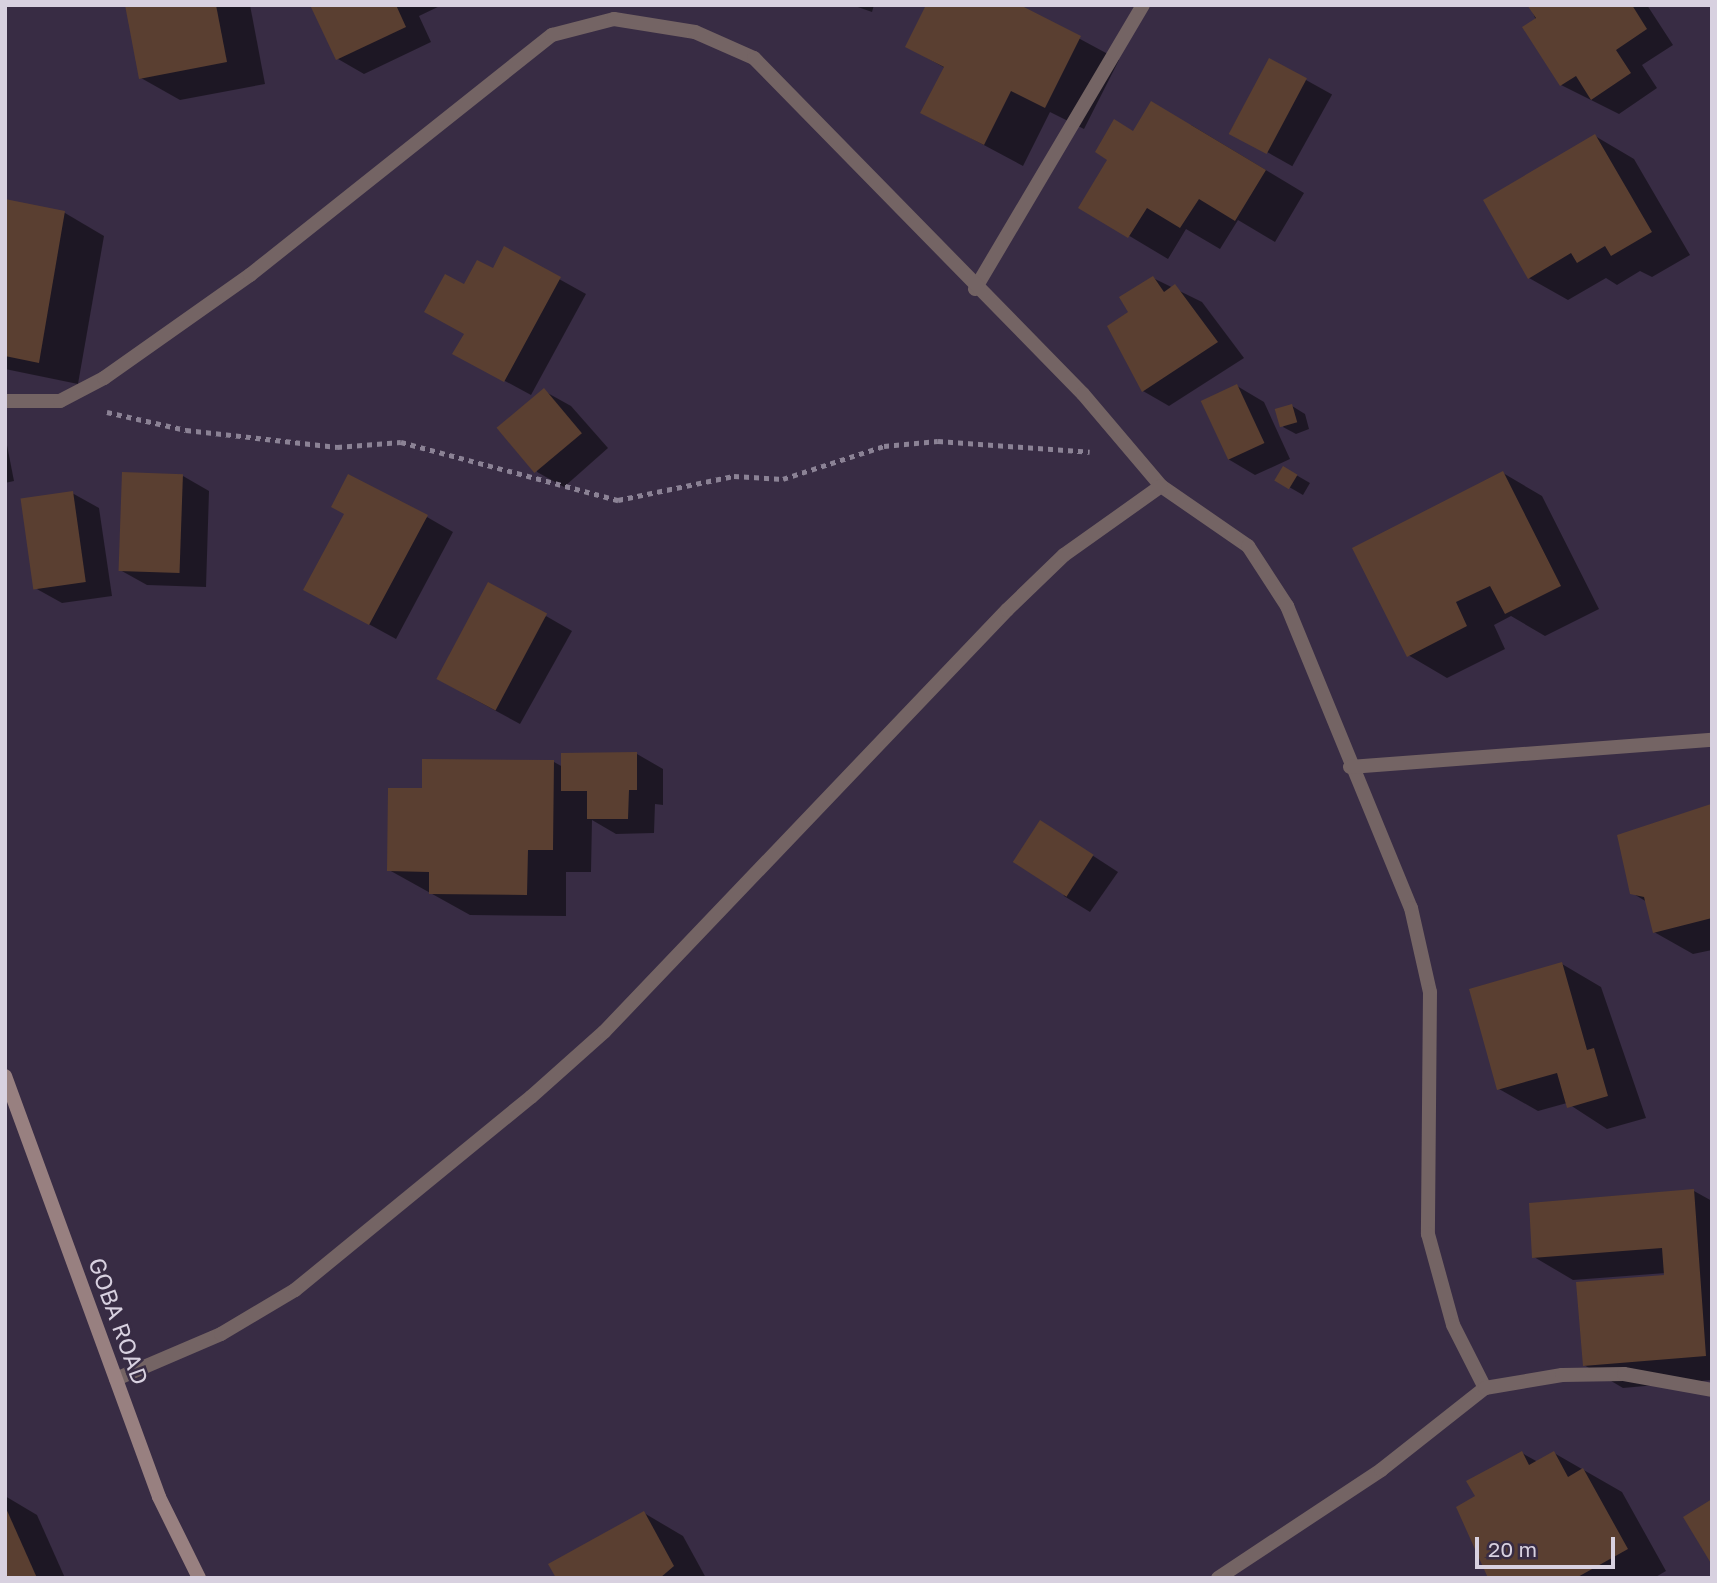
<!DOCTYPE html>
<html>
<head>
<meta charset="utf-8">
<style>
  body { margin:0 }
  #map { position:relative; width:1717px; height:1583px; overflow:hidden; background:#382c44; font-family:"Golos Text",sans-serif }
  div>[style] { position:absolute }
  .shadow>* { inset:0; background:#0007; transform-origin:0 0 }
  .building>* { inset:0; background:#5a3f31; transform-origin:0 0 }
  .path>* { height:4.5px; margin-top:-2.25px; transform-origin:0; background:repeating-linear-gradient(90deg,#8b8295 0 5px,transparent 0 10px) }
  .minor>* { height:14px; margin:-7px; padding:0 7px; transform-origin:7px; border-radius:7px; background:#746464 }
  .secondary>* { height:14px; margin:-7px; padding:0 7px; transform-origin:7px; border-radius:7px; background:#988080 }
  span { translate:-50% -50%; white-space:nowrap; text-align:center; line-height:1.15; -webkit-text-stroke:5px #382c44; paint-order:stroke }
  .street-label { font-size:23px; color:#d8d1e0 }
  .frame { position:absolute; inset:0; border:7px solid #d8d1e0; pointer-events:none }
  .scale { position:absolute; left:1475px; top:1537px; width:140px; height:32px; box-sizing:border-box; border:4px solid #d8d1e0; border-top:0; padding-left:9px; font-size:21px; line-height:24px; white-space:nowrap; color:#d8d1e0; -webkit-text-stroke:5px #382c44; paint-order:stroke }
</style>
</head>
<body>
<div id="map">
  <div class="shadow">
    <i style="clip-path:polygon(127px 5px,250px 5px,265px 84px,180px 100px,141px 78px)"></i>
    <i style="clip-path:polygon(312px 5px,442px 5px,419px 16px,431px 42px,364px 74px,338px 59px)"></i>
    <i style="clip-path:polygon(852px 5px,874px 5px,872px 12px)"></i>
    <i style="clip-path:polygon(1017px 5px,1119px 60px,1084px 129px,1050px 112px,1023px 166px,922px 112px,945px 68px,908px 47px)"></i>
    <i style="clip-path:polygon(1530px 5px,1647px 5px,1673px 45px,1642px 65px,1657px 88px,1619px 114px,1561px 85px)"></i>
    <i style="left:1270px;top:60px;width:71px;height:82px;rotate:29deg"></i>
    <i style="clip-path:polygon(1191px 125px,1304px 193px,1275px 242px,1238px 220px,1220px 249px,1186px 229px,1168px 259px,1081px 207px,1134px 132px)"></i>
    <i style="clip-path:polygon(1595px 136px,1634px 159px,1690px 255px,1652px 277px,1640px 271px,1617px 285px,1606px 278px,1568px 300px,1529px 278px)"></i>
    <i style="clip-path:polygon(5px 201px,65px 213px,104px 236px,78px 384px,5px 369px)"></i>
    <i style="clip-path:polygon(505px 249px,586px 294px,531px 395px,481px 368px,466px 334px)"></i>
    <i style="clip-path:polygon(1153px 278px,1202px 302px,1244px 358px,1169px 406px,1143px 391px,1130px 312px)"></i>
    <i style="clip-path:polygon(1237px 386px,1264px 402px,1290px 459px,1255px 475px,1228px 459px)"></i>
    <i style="clip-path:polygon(544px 391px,571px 406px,608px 448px,564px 487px,537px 472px)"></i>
    <i style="clip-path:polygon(1292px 406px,1305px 414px,1309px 429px,1296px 434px,1283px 427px)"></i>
    <i style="clip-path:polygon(5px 435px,14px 481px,5px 483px)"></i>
    <i style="left:1284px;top:468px;width:30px;height:14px;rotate:30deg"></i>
    <i style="clip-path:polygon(1503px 473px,1542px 496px,1599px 609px,1545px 636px,1511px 616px,1494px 625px,1505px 649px,1447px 678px,1408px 655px)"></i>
    <i style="clip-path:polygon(183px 476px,209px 491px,206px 587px,147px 585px,120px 570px)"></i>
    <i style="clip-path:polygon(72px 493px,99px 508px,112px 596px,62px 603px,35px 588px)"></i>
    <i style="clip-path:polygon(427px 517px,453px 532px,396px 639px,332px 604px)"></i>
    <i style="clip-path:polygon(546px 616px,572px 631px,520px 724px,463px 693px)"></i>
    <i style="clip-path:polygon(637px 754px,663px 769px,663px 805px,655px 804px,654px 833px,616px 834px,592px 820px,591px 872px,566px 872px,566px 916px,470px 915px,389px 870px,424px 789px,554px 762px,563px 767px)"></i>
    <i style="clip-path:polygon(1710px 806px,1712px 950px,1693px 954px,1654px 932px,1647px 902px,1632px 893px)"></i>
    <i style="clip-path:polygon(1041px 822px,1118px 872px,1090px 912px,1064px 896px)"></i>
    <i style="clip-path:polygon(1562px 964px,1601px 987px,1646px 1118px,1607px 1129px,1567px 1103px,1538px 1111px,1499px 1089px)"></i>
    <i style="clip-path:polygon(1694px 1191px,1712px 1201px,1712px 1380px,1623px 1388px,1584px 1365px,1666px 1273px,1573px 1280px,1534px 1257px)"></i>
    <i style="clip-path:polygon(1522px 1453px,1538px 1462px,1554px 1453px,1622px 1492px,1666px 1571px,1654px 1578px,1492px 1578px,1477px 1497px)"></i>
    <i style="clip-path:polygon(5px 1496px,37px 1515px,65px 1578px,5px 1578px)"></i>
    <i style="clip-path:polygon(644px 1513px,683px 1536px,706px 1578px,558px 1578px)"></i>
  </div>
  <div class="building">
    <i style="clip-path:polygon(125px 5px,216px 5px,227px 62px,139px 79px)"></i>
    <i style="clip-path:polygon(310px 5px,396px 5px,406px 27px,336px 60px)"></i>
    <i style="clip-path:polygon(926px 5px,1020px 5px,1081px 36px,1045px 108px,1011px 91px,984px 145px,920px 113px,944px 67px,905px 47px)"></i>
    <i style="clip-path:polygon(1527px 5px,1632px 5px,1647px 29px,1616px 50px,1631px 73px,1591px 100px,1576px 76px,1560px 86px,1522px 27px,1536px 18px)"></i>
    <i style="left:1269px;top:58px;width:43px;height:86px;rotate:28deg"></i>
    <i style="clip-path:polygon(1151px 101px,1266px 170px,1235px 221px,1199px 199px,1180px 228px,1147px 208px,1128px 238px,1078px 208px,1107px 160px,1095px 152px,1114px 119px,1133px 131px)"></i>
    <i style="clip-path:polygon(1595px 134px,1652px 232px,1611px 256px,1605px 246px,1577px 263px,1571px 253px,1528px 279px,1483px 200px)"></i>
    <i style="clip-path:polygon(5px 199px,65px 211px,39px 363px,5px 356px)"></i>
    <i style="clip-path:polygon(504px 246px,561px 277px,504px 382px,452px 354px,464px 334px,424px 312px,445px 274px,464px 284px,477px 260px,493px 268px)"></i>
    <i style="clip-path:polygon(1153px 276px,1164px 292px,1175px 284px,1218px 342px,1142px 392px,1107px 326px,1128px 312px,1119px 297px)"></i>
    <i style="left:1237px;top:384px;width:65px;height:40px;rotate:65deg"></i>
    <i style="left:544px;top:388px;width:59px;height:62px;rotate:50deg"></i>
    <i style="left:1292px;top:404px;width:19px;height:18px;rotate:74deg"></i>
    <i style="left:1283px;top:466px;width:17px;height:17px;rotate:31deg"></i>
    <i style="clip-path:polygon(1503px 471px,1561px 586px,1505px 614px,1490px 586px,1456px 602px,1467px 626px,1407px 657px,1352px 548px)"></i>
    <i style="left:122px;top:472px;width:61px;height:99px;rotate:2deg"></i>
    <i style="clip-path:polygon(348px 474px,428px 515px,369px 625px,303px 590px,344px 514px,331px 507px)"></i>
    <i style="left:73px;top:491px;width:92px;height:53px;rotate:82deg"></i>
    <i style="left:488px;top:582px;width:67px;height:110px;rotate:28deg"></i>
    <i style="clip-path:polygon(637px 752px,637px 790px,629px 790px,628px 819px,587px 819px,587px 791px,561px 791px,561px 753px)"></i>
    <i style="clip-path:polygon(422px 759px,554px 760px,553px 850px,528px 850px,527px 895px,429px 894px,429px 872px,387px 871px,388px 788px,422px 788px)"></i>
    <i style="clip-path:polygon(1711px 804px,1712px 918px,1653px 933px,1644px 897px,1630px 894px,1617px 835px)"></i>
    <i style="left:1040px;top:820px;width:64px;height:50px;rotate:33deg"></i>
    <i style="clip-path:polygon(1562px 962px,1587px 1050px,1594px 1048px,1608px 1096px,1567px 1108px,1557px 1073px,1497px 1090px,1469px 989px)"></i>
    <i style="clip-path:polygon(1694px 1189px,1706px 1356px,1583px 1366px,1576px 1282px,1664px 1275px,1662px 1248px,1532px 1258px,1529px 1203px)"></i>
    <i style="clip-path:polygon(1522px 1451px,1529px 1465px,1554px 1451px,1568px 1477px,1583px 1468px,1628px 1549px,1576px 1578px,1488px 1578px,1456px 1507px,1475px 1496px,1466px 1481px)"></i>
    <i style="clip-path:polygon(1712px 1499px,1712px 1565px,1683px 1517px)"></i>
    <i style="clip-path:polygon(5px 1506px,37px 1578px,5px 1578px)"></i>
    <i style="clip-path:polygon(644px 1511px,674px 1566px,660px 1578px,556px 1578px,548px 1564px)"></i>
  </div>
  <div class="path">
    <i style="left:107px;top:412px;width:81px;rotate:12.8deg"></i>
    <i style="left:186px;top:430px;width:152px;rotate:6.4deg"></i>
    <i style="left:337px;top:447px;width:64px;rotate:-4.5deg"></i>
    <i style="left:401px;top:442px;width:225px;rotate:15deg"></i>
    <i style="left:618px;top:500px;width:118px;rotate:-11.7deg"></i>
    <i style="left:734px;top:476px;width:49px;rotate:3.5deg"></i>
    <i style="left:783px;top:479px;width:106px;rotate:-18.1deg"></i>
    <i style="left:884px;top:446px;width:54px;rotate:-5.3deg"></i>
    <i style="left:938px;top:441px;width:152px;rotate:4.1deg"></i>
  </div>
  <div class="minor">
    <i style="left:975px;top:289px;width:330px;rotate:-59.4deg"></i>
    <i style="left:5px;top:401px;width:55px"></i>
    <i style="left:60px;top:401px;width:50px;rotate:-27.6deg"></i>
    <i style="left:104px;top:378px;width:179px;rotate:-35.2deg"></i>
    <i style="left:250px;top:275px;width:386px;rotate:-38.5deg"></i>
    <i style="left:552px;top:35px;width:64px;rotate:-14.5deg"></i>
    <i style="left:614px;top:19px;width:82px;rotate:9.1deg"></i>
    <i style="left:695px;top:32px;width:64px;rotate:23.8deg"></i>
    <i style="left:754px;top:58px;width:470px;rotate:45.6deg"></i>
    <i style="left:1083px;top:394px;width:121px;rotate:49.7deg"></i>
    <i style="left:1161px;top:486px;width:106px;rotate:34.6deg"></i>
    <i style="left:1248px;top:546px;width:72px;rotate:57deg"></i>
    <i style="left:1287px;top:606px;width:326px;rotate:67.7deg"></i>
    <i style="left:1411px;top:908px;width:86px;rotate:77.3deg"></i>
    <i style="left:1430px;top:992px;width:242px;rotate:90.5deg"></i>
    <i style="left:1428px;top:1234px;width:94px;rotate:74.6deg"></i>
    <i style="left:1453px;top:1325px;width:71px;rotate:63.1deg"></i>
    <i style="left:1350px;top:767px;width:363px;rotate:-4.3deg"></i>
    <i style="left:116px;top:1379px;width:114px;rotate:-23.2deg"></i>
    <i style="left:221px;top:1334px;width:86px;rotate:-30.7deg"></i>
    <i style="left:295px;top:1290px;width:305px;rotate:-39.3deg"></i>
    <i style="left:531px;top:1097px;width:98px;rotate:-41.7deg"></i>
    <i style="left:604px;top:1032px;width:584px;rotate:-46.32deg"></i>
    <i style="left:1007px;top:610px;width:79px;rotate:-44deg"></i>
    <i style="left:1064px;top:555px;width:119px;rotate:-35.4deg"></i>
    <i style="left:1218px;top:1578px;width:196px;rotate:-33.5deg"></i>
    <i style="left:1381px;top:1470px;width:132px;rotate:-38.3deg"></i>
    <i style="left:1485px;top:1388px;width:78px;rotate:-9.6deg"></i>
    <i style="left:1562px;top:1375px;width:62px;rotate:-0.9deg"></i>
    <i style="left:1624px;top:1374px;width:89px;rotate:10.3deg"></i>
  </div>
  <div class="secondary">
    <i style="left:5px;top:1076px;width:448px;rotate:69.9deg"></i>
    <i style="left:159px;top:1497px;width:90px;rotate:63.7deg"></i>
  </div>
  <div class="street-label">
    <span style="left:119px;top:1321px;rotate:70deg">GOBA ROAD</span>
  </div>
  <div class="frame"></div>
  <div class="scale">20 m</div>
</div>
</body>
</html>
